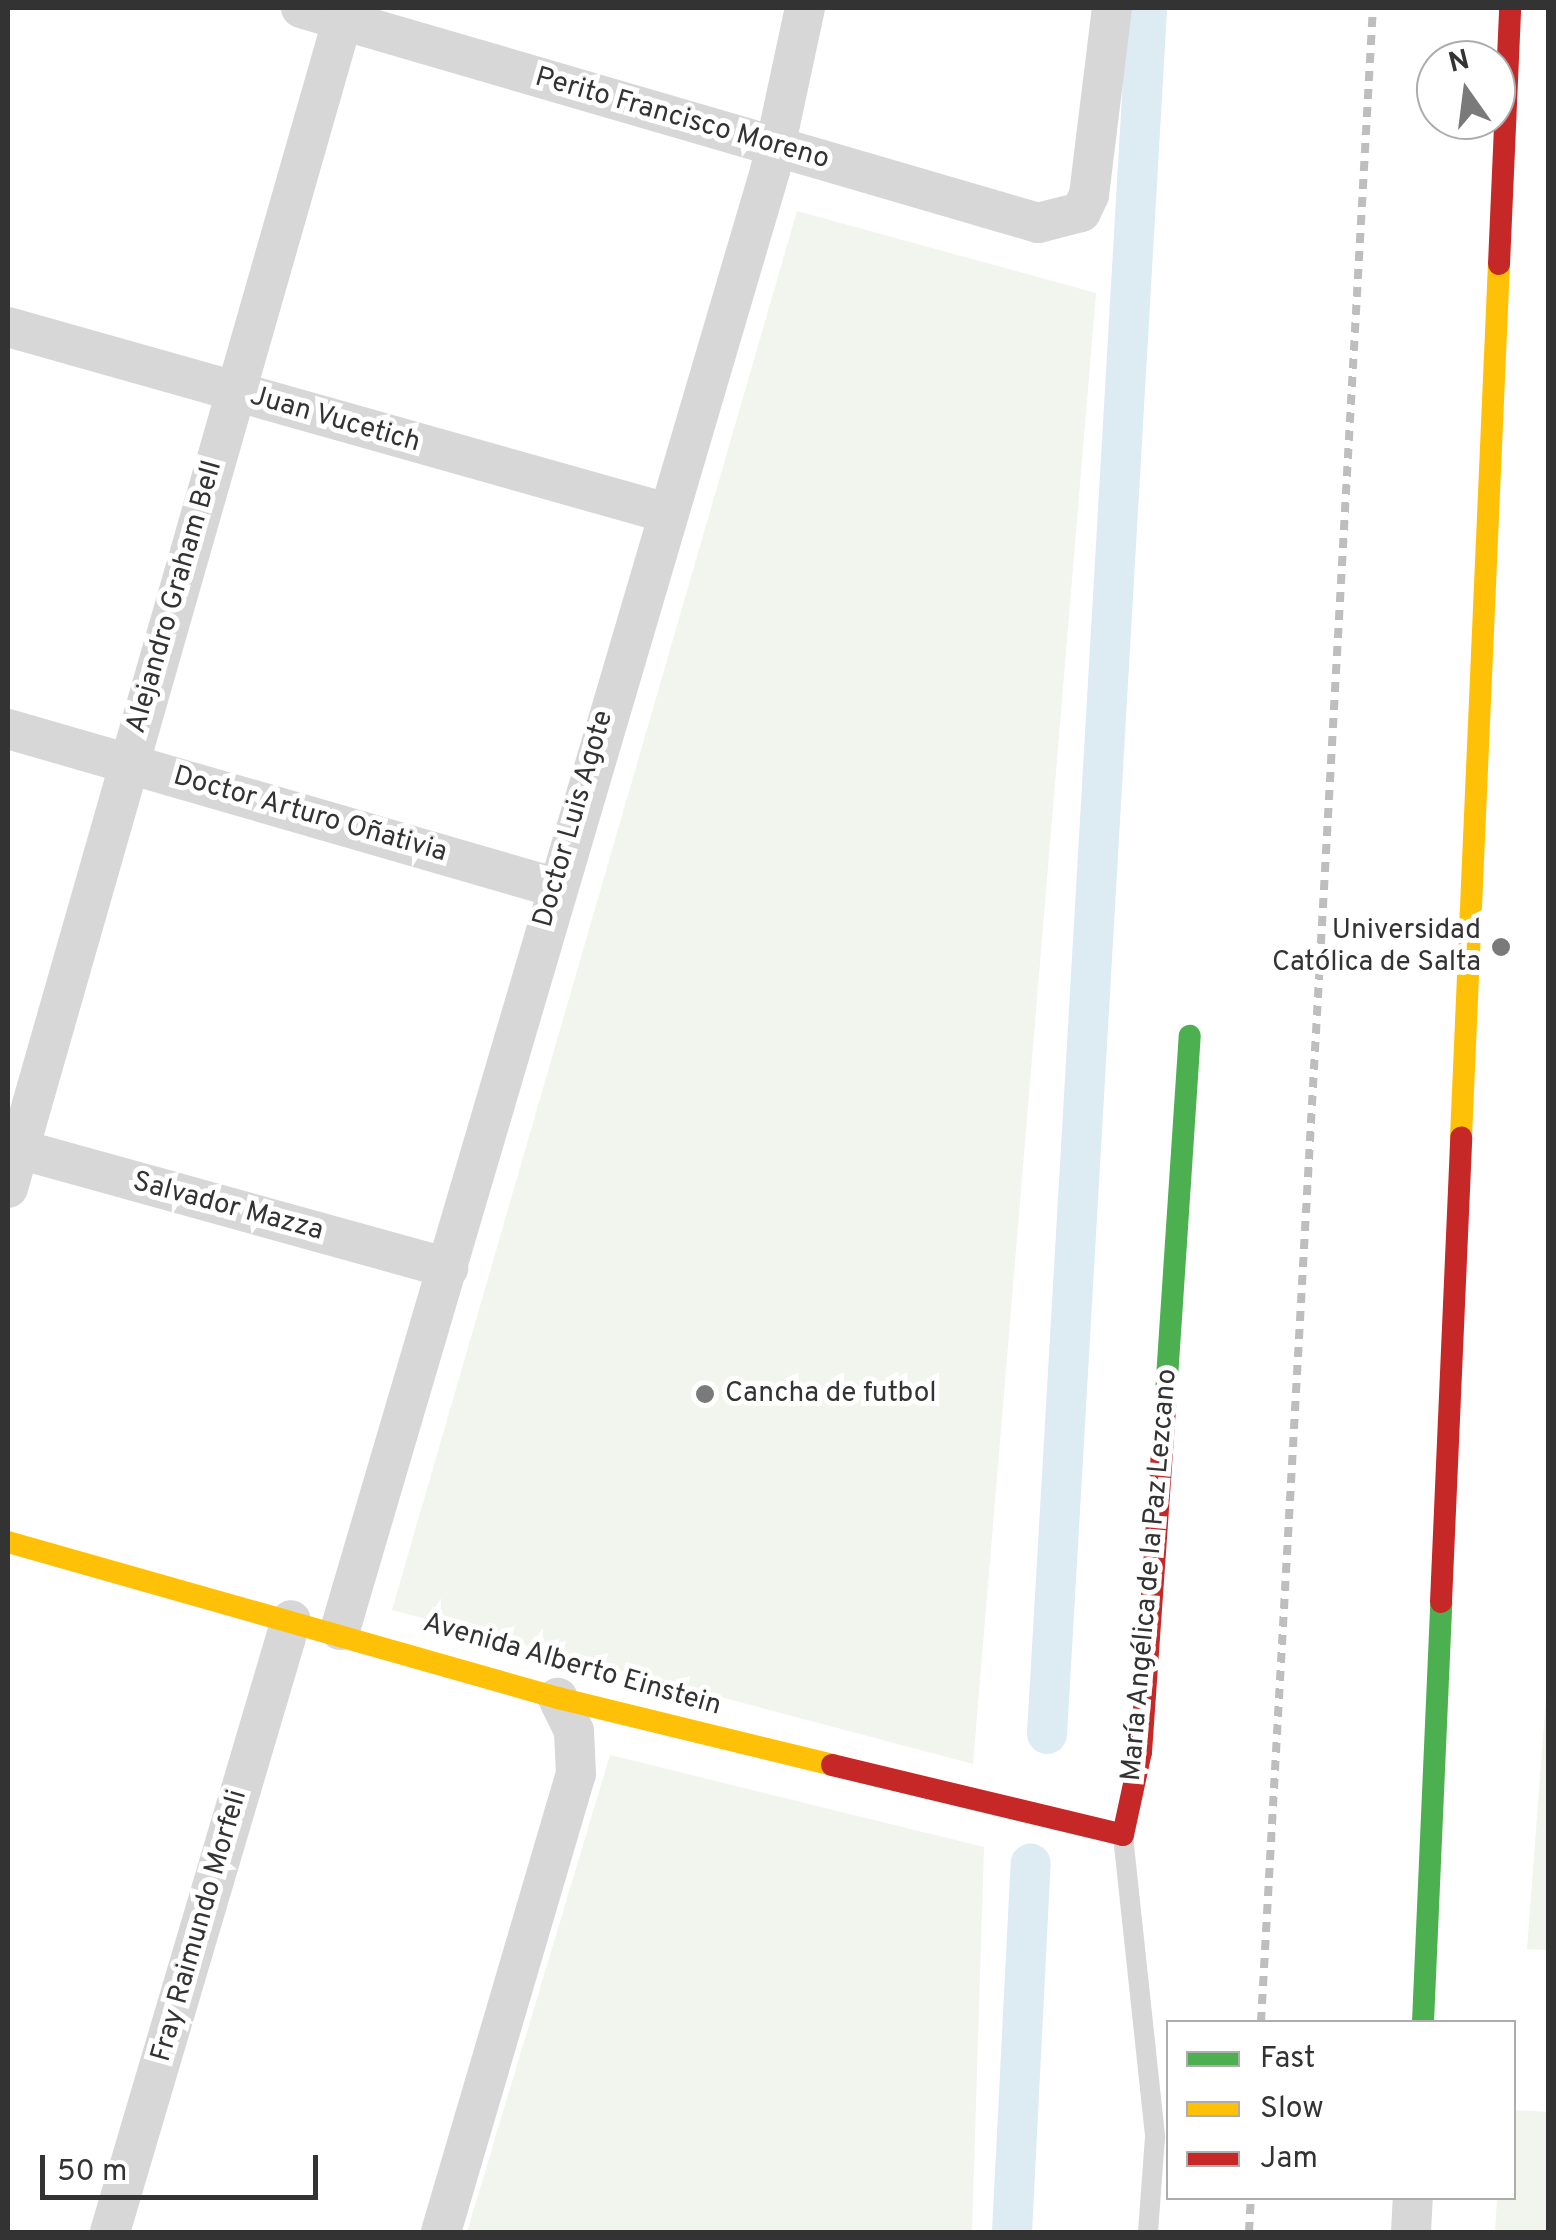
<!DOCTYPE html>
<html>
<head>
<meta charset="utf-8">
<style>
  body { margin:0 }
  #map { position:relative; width:1556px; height:2240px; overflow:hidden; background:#fff; font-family:Overpass,sans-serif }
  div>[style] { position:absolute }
  .green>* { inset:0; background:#f1f5ed }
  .canal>* { height:40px; margin:-20px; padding:0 20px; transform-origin:20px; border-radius:20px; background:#ddebf3 }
  .lane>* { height:20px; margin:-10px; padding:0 10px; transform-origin:10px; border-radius:10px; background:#d7d7d7 }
  .street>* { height:40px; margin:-20px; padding:0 20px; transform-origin:20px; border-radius:20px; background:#d7d7d7 }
  .fast>* { height:22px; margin:-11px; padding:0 11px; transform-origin:11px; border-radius:11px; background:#4caf50 }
  .slow>* { height:22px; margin:-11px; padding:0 11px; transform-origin:11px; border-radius:11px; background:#ffc107 }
  .jam>* { height:22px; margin:-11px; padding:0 11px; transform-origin:11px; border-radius:11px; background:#c62828 }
  .rail>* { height:8px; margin-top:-4px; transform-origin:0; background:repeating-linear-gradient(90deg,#bebebe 0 10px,transparent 0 18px) }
  .dots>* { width:28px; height:28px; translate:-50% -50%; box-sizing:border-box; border:5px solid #fff; border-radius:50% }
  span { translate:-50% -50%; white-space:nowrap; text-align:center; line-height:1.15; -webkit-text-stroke:10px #fff; paint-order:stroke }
  .street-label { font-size:28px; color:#333 }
  .poi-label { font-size:28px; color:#333 }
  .right { translate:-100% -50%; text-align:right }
  .left { translate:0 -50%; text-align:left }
  .frame { position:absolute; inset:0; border:10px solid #333; pointer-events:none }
  .legend { position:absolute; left:1166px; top:2020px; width:350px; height:180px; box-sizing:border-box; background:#fff; border:2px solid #adadad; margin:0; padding:12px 18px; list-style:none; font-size:30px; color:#333 }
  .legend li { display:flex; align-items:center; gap:20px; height:50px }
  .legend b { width:50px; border:2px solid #adadad }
  .north { position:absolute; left:1416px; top:40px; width:100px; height:100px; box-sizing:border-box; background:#fff; border:2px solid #adadad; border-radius:50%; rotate:346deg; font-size:28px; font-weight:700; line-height:40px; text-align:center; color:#333 }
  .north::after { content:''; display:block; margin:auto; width:35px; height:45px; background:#7a7a7a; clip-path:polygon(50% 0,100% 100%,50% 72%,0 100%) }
  .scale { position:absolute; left:40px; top:2155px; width:278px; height:45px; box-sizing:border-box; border:5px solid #333; border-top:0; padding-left:12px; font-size:30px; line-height:35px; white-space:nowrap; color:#333; -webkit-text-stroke:8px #fff; paint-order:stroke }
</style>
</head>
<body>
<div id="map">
  <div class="green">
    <i style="clip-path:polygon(797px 211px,1096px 293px,973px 1764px,392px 1610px)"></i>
    <i style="clip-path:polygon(1548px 1671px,1548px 1950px,1527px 1949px)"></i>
    <i style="clip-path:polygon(610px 1755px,984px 1847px,972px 2232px,467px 2232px)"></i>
    <i style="clip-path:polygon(1514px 2110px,1548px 2112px,1548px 2232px,1495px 2232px,1497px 2198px,1514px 2198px)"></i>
  </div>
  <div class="canal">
    <i style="left:1047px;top:1734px;width:1729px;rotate:-86.68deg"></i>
    <i style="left:1012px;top:2232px;width:369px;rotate:-87.1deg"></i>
  </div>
  <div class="lane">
    <i style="left:1123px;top:1836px;width:303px;rotate:83.9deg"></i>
    <i style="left:1155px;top:2137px;width:95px;rotate:94.2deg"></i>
  </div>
  <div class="street">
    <i style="left:301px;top:8px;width:768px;rotate:16.26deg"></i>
    <i style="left:1038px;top:223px;width:44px;rotate:-14.3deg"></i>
    <i style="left:1081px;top:212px;width:19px;rotate:-65deg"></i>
    <i style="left:1089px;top:195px;width:188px;rotate:-83deg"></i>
    <i style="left:8px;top:327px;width:681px;rotate:15.77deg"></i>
    <i style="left:8px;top:729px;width:568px;rotate:16.14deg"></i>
    <i style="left:8px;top:1146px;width:457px;rotate:15.5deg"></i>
    <i style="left:8px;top:1188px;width:1227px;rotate:-74.02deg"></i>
    <i style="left:340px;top:1630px;width:1521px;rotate:-73.58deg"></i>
    <i style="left:770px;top:171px;width:167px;rotate:-77.9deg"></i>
    <i style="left:110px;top:2232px;width:638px;rotate:-73.52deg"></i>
    <i style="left:441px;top:2232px;width:477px;rotate:-73.6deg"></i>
    <i style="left:576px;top:1774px;width:43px;rotate:-92.7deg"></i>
    <i style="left:574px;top:1731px;width:37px;rotate:-116deg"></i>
    <i style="left:1411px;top:2232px;width:34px;rotate:-87deg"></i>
  </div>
  <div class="fast">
    <i style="left:1166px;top:1393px;width:358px;rotate:-86.2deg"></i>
    <i style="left:1423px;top:2022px;width:420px;rotate:-87.5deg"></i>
  </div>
  <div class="slow">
    <i style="left:1461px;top:1137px;width:874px;rotate:-87.51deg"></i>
    <i style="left:8px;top:1542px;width:572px;rotate:15.84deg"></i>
    <i style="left:558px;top:1698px;width:282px;rotate:13.7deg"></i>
  </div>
  <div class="jam">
    <i style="left:1499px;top:264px;width:256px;rotate:-87.5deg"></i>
    <i style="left:1441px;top:1602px;width:465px;rotate:-87.5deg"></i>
    <i style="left:832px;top:1765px;width:299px;rotate:13.5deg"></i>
    <i style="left:1123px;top:1835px;width:85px;rotate:-77.8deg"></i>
    <i style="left:1141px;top:1752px;width:360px;rotate:-86deg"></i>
  </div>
  <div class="rail">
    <i style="left:1261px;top:2022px;width:2017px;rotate:-86.82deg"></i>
    <i style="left:1249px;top:2232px;width:34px;rotate:-87deg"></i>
  </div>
  <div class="dots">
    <i style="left:1501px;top:947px;background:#7a7a7a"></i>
    <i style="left:705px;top:1394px;background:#7a7a7a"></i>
  </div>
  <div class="street-label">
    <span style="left:682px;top:119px;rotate:16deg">Perito Francisco Moreno</span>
    <span style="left:335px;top:420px;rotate:16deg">Juan Vucetich</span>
    <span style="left:175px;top:597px;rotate:-74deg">Alejandro Graham Bell</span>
    <span style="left:310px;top:815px;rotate:16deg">Doctor Arturo Oñativia</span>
    <span style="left:574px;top:819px;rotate:-74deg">Doctor Luis Agote</span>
    <span style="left:228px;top:1207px;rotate:15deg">Salvador Mazza</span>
    <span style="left:1150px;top:1575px;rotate:-85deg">María Angélica de la Paz Lezcano</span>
    <span style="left:572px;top:1665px;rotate:16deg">Avenida Alberto Einstein</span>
    <span style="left:200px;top:1926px;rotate:-74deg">Fray Raimundo Morfeli</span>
  </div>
  <div class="poi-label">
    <span class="right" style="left:1481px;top:947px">Universidad<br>Católica de Salta</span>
    <span class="left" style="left:725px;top:1394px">Cancha de futbol</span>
  </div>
  <div class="frame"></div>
  <ul class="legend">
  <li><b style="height:12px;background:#4caf50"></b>Fast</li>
  <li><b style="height:12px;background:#ffc107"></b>Slow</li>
  <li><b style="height:12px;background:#c62828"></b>Jam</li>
  </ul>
  <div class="north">N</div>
  <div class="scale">50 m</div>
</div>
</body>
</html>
